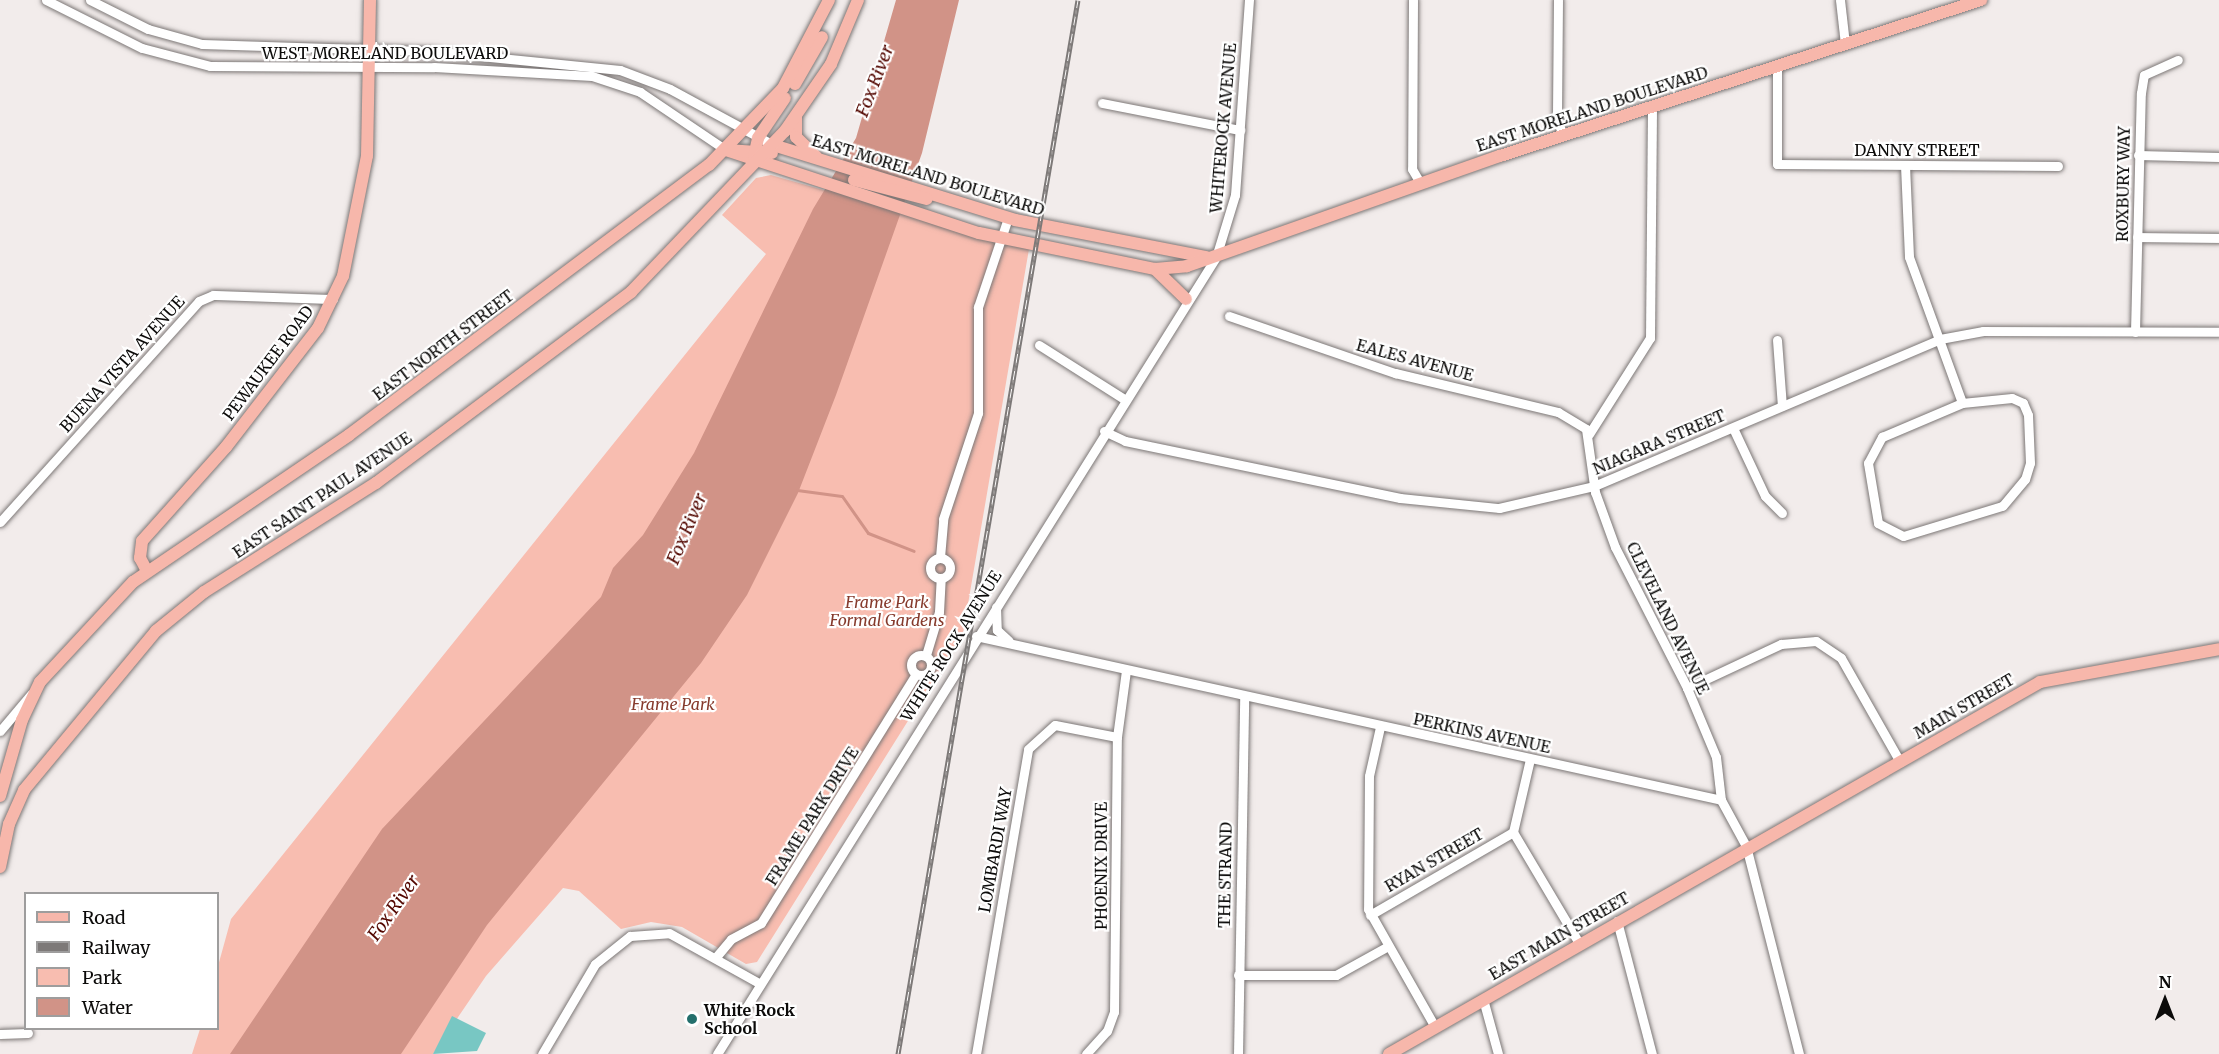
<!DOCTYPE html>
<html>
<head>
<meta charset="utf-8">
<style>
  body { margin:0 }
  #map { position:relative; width:2219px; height:1054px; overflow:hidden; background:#f2eceb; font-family:Merriweather,serif }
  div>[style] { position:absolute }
  .green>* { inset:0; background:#f8bdb0 }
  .water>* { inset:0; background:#d19387 }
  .stream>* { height:3px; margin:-1.5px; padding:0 1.5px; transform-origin:1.5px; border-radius:1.5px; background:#d19387 }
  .building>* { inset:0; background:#78c7c3 }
  .roads { filter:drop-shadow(0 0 2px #7c7776) drop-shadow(0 0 2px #7c7776) }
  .minor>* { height:9px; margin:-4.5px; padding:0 4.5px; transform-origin:4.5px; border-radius:4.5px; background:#fff }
  .minor>.ring { margin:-4.5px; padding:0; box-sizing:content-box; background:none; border:9px solid #fff; border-radius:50% }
  .major>* { height:12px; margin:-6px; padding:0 6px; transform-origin:6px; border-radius:6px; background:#f7b7ab }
  .rail>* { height:5px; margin-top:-2.5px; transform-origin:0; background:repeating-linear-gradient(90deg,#fff 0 9px,#7d7978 0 18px); box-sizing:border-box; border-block:2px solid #7d7978 }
  .dots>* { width:16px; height:16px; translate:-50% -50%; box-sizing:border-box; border:3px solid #fff; border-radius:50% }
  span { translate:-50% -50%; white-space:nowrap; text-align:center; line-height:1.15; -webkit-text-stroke:4.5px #fff; paint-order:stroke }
  .street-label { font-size:16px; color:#0c0b0a }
  .park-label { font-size:16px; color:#863a2c; font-style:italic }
  .poi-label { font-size:16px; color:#0c0b0a; font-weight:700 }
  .left { translate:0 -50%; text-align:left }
  .water-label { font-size:18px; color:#530700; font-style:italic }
  .legend { position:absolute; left:24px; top:892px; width:195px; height:138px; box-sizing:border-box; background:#fff; border:2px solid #9e9d9d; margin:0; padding:8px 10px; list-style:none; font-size:18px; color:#0c0b0a }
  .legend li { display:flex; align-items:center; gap:12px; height:30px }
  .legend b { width:30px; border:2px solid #9e9d9d }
  .north { position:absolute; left:2135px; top:970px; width:60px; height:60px; -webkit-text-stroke:4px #fff; paint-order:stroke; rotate:0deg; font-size:16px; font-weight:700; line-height:24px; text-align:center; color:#0c0b0a }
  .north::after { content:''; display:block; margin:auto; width:21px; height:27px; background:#0c0b0a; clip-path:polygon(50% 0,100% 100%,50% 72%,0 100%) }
</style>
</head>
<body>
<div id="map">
  <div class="green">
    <i style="clip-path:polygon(771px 175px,1029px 249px,963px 633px,757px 962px,746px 964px,682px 927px,651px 922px,621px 929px,579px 891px,563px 888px,486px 976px,433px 1054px,192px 1054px,200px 1029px,218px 1028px,218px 966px,231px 919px,766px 254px,722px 215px,756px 178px)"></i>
  </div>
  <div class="water">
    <i style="clip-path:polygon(896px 0,959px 0,922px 153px,836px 395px,798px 493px,747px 595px,701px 663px,487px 925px,401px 1054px,230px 1054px,382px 829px,601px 597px,613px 568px,643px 535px,694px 453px,813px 209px,856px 138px)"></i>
  </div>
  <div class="stream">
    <i style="left:797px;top:490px;width:45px;rotate:7.6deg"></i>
    <i style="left:842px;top:496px;width:45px;rotate:54.9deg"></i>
    <i style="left:868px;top:533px;width:49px;rotate:21.4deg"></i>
  </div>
  <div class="building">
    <i style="clip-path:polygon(452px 1016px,486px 1033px,477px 1051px,433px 1054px)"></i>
  </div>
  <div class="roads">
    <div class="minor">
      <i style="left:46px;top:0;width:107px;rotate:26.6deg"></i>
      <i style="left:142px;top:48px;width:70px;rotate:14.8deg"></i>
      <i style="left:210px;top:66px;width:224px;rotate:0.3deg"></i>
      <i style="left:434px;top:67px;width:158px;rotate:3.3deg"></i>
      <i style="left:592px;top:76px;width:51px;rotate:18.4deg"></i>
      <i style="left:640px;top:92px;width:104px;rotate:34deg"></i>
      <i style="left:90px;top:0;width:65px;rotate:26.6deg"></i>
      <i style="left:148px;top:29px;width:56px;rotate:15.5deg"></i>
      <i style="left:202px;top:44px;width:228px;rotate:1.8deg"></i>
      <i style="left:430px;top:51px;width:191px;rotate:5.7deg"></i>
      <i style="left:620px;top:70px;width:53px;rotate:20.8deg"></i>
      <i style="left:670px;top:89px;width:117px;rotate:28.5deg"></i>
      <i style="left:1413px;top:0;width:169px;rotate:90.3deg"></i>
      <i style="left:1412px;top:169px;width:16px;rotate:60deg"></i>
      <i style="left:1558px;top:0;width:120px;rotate:90.5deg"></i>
      <i style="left:1557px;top:120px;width:16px;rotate:68deg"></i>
      <i style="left:1840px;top:0;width:44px;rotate:83.5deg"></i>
      <i style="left:1777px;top:66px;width:98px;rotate:90deg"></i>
      <i style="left:1777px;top:164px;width:281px;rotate:0.4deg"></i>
      <i style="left:1102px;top:103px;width:141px;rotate:11.1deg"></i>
      <i style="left:2138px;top:155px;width:81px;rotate:1.4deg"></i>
      <i style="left:1905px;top:165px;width:92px;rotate:87.5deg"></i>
      <i style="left:1909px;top:257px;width:155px;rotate:70deg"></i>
      <i style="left:2137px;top:237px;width:82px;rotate:0.7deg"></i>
      <i style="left:1229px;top:316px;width:176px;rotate:19deg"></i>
      <i style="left:1395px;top:373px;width:168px;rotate:13.5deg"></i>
      <i style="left:1558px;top:412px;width:33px;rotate:31deg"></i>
      <i style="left:1586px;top:429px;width:64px;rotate:81.9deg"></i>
      <i style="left:1595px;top:492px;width:59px;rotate:70deg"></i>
      <i style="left:1615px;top:547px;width:158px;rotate:62.9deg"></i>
      <i style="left:1687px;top:688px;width:75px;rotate:67.2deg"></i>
      <i style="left:1716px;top:757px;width:43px;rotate:83.4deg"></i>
      <i style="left:1721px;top:800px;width:52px;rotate:61.5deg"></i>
      <i style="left:1746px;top:846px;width:215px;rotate:75.7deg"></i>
      <i style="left:2135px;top:332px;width:239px;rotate:-88.6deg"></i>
      <i style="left:2141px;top:93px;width:18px;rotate:-81deg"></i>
      <i style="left:2144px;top:75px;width:37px;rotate:-24deg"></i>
      <i style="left:1777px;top:340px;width:66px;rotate:85.7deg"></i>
      <i style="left:1039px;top:345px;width:101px;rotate:32.4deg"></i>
      <i style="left:2012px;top:398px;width:12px;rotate:24deg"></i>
      <i style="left:2023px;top:403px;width:13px;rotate:67deg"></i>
      <i style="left:2028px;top:415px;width:48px;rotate:87.6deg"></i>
      <i style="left:2030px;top:463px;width:17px;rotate:107deg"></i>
      <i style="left:2025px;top:479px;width:35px;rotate:130deg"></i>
      <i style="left:2002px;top:506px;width:103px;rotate:163.1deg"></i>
      <i style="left:1903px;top:536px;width:28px;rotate:-153deg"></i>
      <i style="left:1878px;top:523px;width:61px;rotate:-99.5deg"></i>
      <i style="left:1868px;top:463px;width:30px;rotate:-62deg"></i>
      <i style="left:1882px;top:437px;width:87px;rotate:-23deg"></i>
      <i style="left:1962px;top:403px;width:50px;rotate:-5.7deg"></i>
      <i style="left:1733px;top:428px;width:75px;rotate:64.8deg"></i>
      <i style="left:1765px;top:496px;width:24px;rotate:45deg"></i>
      <i style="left:1104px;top:431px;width:23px;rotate:25deg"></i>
      <i style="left:1125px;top:441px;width:281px;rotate:11.7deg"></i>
      <i style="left:1400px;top:498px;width:100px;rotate:5.8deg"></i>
      <i style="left:1499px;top:508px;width:98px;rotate:-13deg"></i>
      <i style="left:1594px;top:486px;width:376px;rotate:-23deg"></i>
      <i style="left:1940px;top:339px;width:44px;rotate:-10.5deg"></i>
      <i style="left:1983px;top:331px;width:236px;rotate:0.2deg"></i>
      <i style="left:1589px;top:434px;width:114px;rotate:-57.6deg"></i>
      <i style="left:1650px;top:338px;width:231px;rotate:-89.5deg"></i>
      <i style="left:0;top:522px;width:297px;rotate:-48deg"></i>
      <i style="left:199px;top:301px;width:15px;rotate:-23deg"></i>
      <i style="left:213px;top:295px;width:120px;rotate:1.9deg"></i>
      <i style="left:940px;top:557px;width:38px;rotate:-85deg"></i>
      <i style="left:943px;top:519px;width:112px;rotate:-71.7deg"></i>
      <i style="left:978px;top:413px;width:106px;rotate:-90deg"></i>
      <i style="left:978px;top:307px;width:94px;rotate:-71.4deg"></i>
      <i class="ring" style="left:930px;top:558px;width:11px;height:11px"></i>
      <i style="left:996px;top:607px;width:23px;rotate:88deg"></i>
      <i style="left:997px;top:630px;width:16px;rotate:43deg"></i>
      <i style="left:976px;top:636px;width:763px;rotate:12.41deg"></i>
      <i style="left:926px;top:655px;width:45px;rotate:-73.2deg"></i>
      <i style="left:939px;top:612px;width:33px;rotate:-87deg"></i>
      <i class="ring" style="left:911px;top:655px;width:11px;height:11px"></i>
      <i style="left:1687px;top:688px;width:104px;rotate:-25.1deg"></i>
      <i style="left:1781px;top:644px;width:35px;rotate:-5deg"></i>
      <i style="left:1816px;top:641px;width:30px;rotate:34deg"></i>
      <i style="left:1841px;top:658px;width:120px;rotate:60.4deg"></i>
      <i style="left:1380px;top:727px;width:50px;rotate:102.7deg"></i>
      <i style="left:1369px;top:776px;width:133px;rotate:90.4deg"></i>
      <i style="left:1368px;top:909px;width:136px;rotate:60.4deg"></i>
      <i style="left:0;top:731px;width:48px;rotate:-50deg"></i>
      <i style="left:1530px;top:759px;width:75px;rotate:103.1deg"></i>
      <i style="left:1513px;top:832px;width:129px;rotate:59.3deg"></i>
      <i style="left:1370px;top:915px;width:165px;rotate:-30.1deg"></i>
      <i style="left:1617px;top:921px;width:138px;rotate:75.3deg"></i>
      <i style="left:716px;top:957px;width:23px;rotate:-50deg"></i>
      <i style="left:731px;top:939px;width:34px;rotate:-28deg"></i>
      <i style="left:761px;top:923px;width:293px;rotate:-58.1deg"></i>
      <i style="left:1238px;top:975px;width:98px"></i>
      <i style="left:1336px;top:975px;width:60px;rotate:-29.1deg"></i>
      <i style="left:1483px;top:999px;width:57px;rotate:74.7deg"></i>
      <i style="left:0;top:1034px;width:28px;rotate:-2deg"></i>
      <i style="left:542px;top:1054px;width:104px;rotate:-59.5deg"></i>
      <i style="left:595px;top:964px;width:45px;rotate:-38.7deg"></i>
      <i style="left:630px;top:936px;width:39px;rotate:-4deg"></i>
      <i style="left:669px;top:933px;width:103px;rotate:29.1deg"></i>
      <i style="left:717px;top:1054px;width:940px;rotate:-57.95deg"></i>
      <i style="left:1216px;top:257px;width:65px;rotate:-73deg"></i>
      <i style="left:1235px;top:195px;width:196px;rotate:-85.9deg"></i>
      <i style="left:976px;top:1054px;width:309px;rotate:-80.3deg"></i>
      <i style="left:1028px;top:749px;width:36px;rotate:-42deg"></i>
      <i style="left:1055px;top:725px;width:63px;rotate:11deg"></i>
      <i style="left:1086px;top:1054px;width:31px;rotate:-48deg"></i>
      <i style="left:1107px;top:1031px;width:20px;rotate:-70deg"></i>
      <i style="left:1114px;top:1012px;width:275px;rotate:-89.4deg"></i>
      <i style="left:1117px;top:737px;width:68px;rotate:-82.3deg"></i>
      <i style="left:1238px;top:1054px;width:358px;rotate:-89deg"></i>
    </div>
    <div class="major">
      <i style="left:795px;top:84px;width:54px;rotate:-60.1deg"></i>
      <i style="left:796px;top:117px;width:20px;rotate:90deg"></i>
      <i style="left:796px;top:137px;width:28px;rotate:44deg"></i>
      <i style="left:773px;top:145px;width:253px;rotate:17.2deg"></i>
      <i style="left:1015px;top:220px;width:195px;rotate:11deg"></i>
      <i style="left:726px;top:150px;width:266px;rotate:18.2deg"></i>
      <i style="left:979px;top:233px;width:180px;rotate:11.6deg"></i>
      <i style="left:1155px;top:269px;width:32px;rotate:-5deg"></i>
      <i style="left:1187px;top:266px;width:332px;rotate:-19.4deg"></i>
      <i style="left:1500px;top:156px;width:506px;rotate:-17.97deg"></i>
      <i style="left:727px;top:150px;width:45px;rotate:3.8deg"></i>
      <i style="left:754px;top:156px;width:18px;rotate:-77deg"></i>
      <i style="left:758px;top:138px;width:48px;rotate:-56deg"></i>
      <i style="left:854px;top:180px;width:75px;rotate:14.6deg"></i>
      <i style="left:1155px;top:269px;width:43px;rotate:44.1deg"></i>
      <i style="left:147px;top:571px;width:15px;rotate:-118deg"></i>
      <i style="left:140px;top:558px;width:17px;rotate:-83deg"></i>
      <i style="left:142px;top:541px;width:126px;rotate:-48.2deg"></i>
      <i style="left:226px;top:447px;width:150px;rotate:-52.3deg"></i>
      <i style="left:318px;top:328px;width:58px;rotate:-64.3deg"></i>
      <i style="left:343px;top:276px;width:122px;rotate:-78.7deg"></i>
      <i style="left:367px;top:156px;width:156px;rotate:-88.9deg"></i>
      <i style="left:0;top:796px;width:79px;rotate:-73.9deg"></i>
      <i style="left:22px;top:720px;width:42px;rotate:-64.7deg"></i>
      <i style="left:40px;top:682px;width:137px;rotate:-47.1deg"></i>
      <i style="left:133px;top:582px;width:261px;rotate:-34.2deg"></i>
      <i style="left:349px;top:435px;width:450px;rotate:-36.9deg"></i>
      <i style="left:709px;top:165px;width:107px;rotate:-46.1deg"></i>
      <i style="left:783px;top:88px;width:99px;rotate:-62.4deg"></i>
      <i style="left:0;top:867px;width:44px;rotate:-78.2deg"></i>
      <i style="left:9px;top:824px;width:37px;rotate:-66deg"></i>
      <i style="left:24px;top:790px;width:207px;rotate:-50.3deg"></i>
      <i style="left:156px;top:631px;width:62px;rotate:-39.1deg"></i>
      <i style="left:204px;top:592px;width:204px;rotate:-32.4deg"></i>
      <i style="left:376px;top:483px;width:319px;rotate:-36.8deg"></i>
      <i style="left:631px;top:292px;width:223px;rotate:-46.3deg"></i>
      <i style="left:785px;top:131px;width:81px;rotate:-55.5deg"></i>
      <i style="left:831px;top:64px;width:69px;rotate:-67.1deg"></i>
      <i style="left:1389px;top:1054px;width:750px;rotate:-29.74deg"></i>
      <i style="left:2040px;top:682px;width:182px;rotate:-10.4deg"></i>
    </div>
  </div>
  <div class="rail">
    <i style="left:898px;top:1054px;width:1069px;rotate:-80.31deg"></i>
  </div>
  <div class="dots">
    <i style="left:692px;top:1019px;background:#246f6c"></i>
  </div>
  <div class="street-label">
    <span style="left:385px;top:53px">WEST MORELAND BOULEVARD</span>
    <span style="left:1592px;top:109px;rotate:-18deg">EAST MORELAND BOULEVARD</span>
    <span style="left:1223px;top:128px;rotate:-85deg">WHITEROCK AVENUE</span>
    <span style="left:1917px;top:150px">DANNY STREET</span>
    <span style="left:928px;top:175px;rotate:17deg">EAST MORELAND BOULEVARD</span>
    <span style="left:2123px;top:184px;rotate:-89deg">ROXBURY WAY</span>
    <span style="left:443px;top:345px;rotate:-37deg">EAST NORTH STREET</span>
    <span style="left:1415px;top:360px;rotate:15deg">EALES AVENUE</span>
    <span style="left:268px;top:363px;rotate:-53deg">PEWAUKEE ROAD</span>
    <span style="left:122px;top:364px;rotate:-48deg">BUENA VISTA AVENUE</span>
    <span style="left:1659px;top:442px;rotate:-23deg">NIAGARA STREET</span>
    <span style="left:322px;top:495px;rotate:-34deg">EAST SAINT PAUL AVENUE</span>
    <span style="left:1668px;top:618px;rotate:64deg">CLEVELAND AVENUE</span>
    <span style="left:951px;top:646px;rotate:-58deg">WHITE ROCK AVENUE</span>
    <span style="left:1964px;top:706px;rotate:-30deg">MAIN STREET</span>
    <span style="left:1482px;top:733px;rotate:12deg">PERKINS AVENUE</span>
    <span style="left:812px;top:816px;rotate:-58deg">FRAME PARK DRIVE</span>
    <span style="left:995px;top:850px;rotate:-80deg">LOMBARDI WAY</span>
    <span style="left:1434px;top:860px;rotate:-30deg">RYAN STREET</span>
    <span style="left:1101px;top:866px;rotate:-90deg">PHOENIX DRIVE</span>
    <span style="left:1225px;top:875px;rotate:-89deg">THE STRAND</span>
    <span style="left:1559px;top:936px;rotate:-30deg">EAST MAIN STREET</span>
  </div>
  <div class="park-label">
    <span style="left:887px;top:611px">Frame Park<br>Formal Gardens</span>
    <span style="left:673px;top:704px">Frame Park</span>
  </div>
  <div class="poi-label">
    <span class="left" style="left:704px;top:1019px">White Rock<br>School</span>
  </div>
  <div class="water-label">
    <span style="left:875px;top:81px;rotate:-69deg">Fox River</span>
    <span style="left:687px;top:529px;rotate:-67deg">Fox River</span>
    <span style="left:394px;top:908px;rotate:-55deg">Fox River</span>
  </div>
  <ul class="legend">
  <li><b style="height:8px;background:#f7b7ab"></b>Road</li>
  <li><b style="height:8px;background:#7d7978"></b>Railway</li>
  <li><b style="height:16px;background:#f8bdb0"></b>Park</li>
  <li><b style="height:16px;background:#d19387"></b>Water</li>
  </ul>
  <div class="north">N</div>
</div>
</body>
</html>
